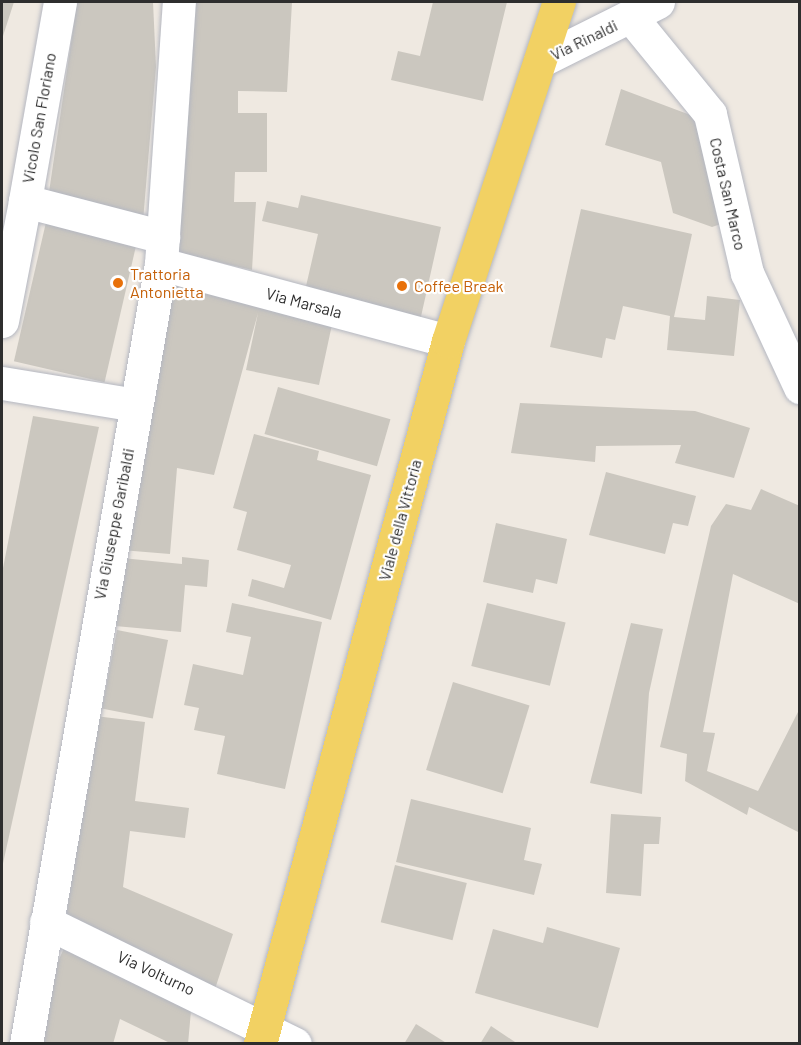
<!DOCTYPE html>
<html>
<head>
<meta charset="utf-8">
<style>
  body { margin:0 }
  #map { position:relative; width:801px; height:1045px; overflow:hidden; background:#efe9e1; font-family:Barlow,sans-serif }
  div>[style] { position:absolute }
  .building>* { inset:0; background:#cbc7bf; transform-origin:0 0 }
  .roads { filter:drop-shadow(0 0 2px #b4b7c1) drop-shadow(0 0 2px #b4b7c1) }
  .minor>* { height:33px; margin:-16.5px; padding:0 16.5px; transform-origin:16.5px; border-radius:16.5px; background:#fff }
  .major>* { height:33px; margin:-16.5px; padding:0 16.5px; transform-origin:16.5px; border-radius:16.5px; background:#f2d163 }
  .dots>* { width:16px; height:16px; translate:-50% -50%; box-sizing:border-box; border:3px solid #fff; border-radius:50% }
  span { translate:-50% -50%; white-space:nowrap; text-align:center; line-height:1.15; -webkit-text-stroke:4.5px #fff; paint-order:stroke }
  .street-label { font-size:16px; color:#2e2e2e }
  .food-label { font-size:16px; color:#c56008 }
  .left { translate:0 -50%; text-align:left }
  .frame { position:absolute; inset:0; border:3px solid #2e2e2e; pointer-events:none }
</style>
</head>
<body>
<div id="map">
  <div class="building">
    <i style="clip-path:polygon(2px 2px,14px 2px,2px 39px)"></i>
    <i style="clip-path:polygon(77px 2px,153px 2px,156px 67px,143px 221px,48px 199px)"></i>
    <i style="clip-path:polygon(194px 2px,292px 2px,287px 92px,238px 91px,238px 113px,267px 113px,267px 172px,235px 172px,234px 202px,256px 202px,252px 270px,171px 251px)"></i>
    <i style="clip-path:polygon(433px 2px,507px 2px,483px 101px,391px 80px,398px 51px,420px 56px)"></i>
    <i style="clip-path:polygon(621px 89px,693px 116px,724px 223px,712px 227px,673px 213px,661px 162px,605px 145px)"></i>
    <i style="clip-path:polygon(301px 195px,441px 227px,420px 321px,304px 295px,318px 234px,262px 221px,267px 201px,298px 208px)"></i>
    <i style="clip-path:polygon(581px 209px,692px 234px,674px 317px,705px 320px,707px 296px,740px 300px,734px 356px,667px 350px,670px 316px,623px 306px,615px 340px,606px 338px,602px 358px,550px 347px)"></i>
    <i style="left:47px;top:218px;width:93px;height:147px;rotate:13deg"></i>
    <i style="clip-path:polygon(169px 272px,333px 320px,319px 385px,246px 370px,258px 313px,214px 475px,177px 468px,170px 554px,121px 550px)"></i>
    <i style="left:278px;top:387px;width:117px;height:49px;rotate:16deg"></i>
    <i style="clip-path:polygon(520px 403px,695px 411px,750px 428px,734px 478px,675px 463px,681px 445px,596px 446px,595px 462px,511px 453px)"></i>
    <i style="clip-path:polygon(33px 416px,99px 427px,2px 868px,2px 573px)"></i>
    <i style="clip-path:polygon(254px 434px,319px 451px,317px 460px,371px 475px,331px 620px,248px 596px,252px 579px,284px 588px,291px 565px,237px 550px,247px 512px,233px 508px)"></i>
    <i style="clip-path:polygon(606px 472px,696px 496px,688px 526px,673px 523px,665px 554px,589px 535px)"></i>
    <i style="clip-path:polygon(761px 489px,800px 506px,800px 604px,733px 574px,703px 732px,715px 733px,707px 771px,758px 791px,800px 708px,800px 833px,749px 807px,747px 815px,685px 781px,687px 754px,660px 747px,711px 526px,726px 504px,751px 510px)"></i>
    <i style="clip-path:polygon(496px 523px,567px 539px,557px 584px,536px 579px,533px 593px,483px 582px)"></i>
    <i style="clip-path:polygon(182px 557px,209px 560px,207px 587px,185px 585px,181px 632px,115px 626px,122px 558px,182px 564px)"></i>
    <i style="clip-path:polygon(232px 603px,322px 622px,285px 789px,217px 774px,225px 736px,194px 730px,199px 708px,184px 705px,193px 664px,243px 675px,251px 637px,226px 632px)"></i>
    <i style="left:487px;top:603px;width:81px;height:65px;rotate:14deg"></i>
    <i style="clip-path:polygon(631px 623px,663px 629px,649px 693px,642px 794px,590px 783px)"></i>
    <i style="left:117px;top:630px;width:52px;height:80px;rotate:11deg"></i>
    <i style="left:453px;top:682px;width:80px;height:92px;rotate:17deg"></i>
    <i style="clip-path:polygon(95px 716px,145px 722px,135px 801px,189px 808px,185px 838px,130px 831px,123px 887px,233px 934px,215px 989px,66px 917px)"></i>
    <i style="clip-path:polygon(411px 799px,531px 828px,524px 860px,542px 864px,534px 895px,396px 862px)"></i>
    <i style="clip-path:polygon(611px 814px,661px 817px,659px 844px,644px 844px,641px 896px,606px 893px)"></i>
    <i style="left:395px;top:865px;width:74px;height:59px;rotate:14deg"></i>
    <i style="clip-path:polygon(547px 927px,620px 948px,598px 1028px,475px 993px,493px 929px,543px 943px)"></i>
    <i style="clip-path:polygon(67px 942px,192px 1000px,188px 1044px,172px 1044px,120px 1019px,113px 1044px,41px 1044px,46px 987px)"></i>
    <i style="clip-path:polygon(416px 1024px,448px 1044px,404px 1044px)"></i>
    <i style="clip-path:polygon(491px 1026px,518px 1044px,480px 1044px)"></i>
  </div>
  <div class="roads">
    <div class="minor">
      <i style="left:60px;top:2px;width:202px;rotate:100deg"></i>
      <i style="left:25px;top:201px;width:143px;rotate:14.6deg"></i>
      <i style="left:631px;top:17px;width:125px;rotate:50.8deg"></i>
      <i style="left:710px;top:114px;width:163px;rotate:76.9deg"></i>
      <i style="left:747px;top:273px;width:126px;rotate:65.1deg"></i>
      <i style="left:540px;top:61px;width:132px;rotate:-26.6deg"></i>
      <i style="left:161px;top:264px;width:297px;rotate:15deg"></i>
      <i style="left:2px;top:321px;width:122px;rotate:-79.1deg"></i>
      <i style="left:2px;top:383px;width:136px;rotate:9.3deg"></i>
      <i style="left:46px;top:922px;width:277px;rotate:26.1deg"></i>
      <i style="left:26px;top:1044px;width:792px;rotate:-80.18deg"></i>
      <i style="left:161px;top:264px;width:263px;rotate:-86.1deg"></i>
    </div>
    <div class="major">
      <i style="left:260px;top:1044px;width:728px;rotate:-75.03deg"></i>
      <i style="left:448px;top:341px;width:357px;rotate:-71.9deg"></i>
    </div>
  </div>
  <div class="dots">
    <i style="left:118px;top:283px;background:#e8710a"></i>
    <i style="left:402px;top:286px;background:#e8710a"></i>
  </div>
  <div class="street-label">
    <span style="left:584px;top:40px;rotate:-26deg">Via Rinaldi</span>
    <span style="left:39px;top:118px;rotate:-80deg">Vicolo San Floriano</span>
    <span style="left:728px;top:194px;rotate:77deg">Costa San Marco</span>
    <span style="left:304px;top:303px;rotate:15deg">Via Marsala</span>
    <span style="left:400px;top:520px;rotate:-75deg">Viale della Vittoria</span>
    <span style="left:114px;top:524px;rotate:-79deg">Via Giuseppe Garibaldi</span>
    <span style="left:156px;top:973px;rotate:25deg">Via Volturno</span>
  </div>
  <div class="food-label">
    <span class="left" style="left:130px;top:283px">Trattoria<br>Antonietta</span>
    <span class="left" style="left:414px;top:286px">Coffee Break</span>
  </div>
  <div class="frame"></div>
</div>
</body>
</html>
